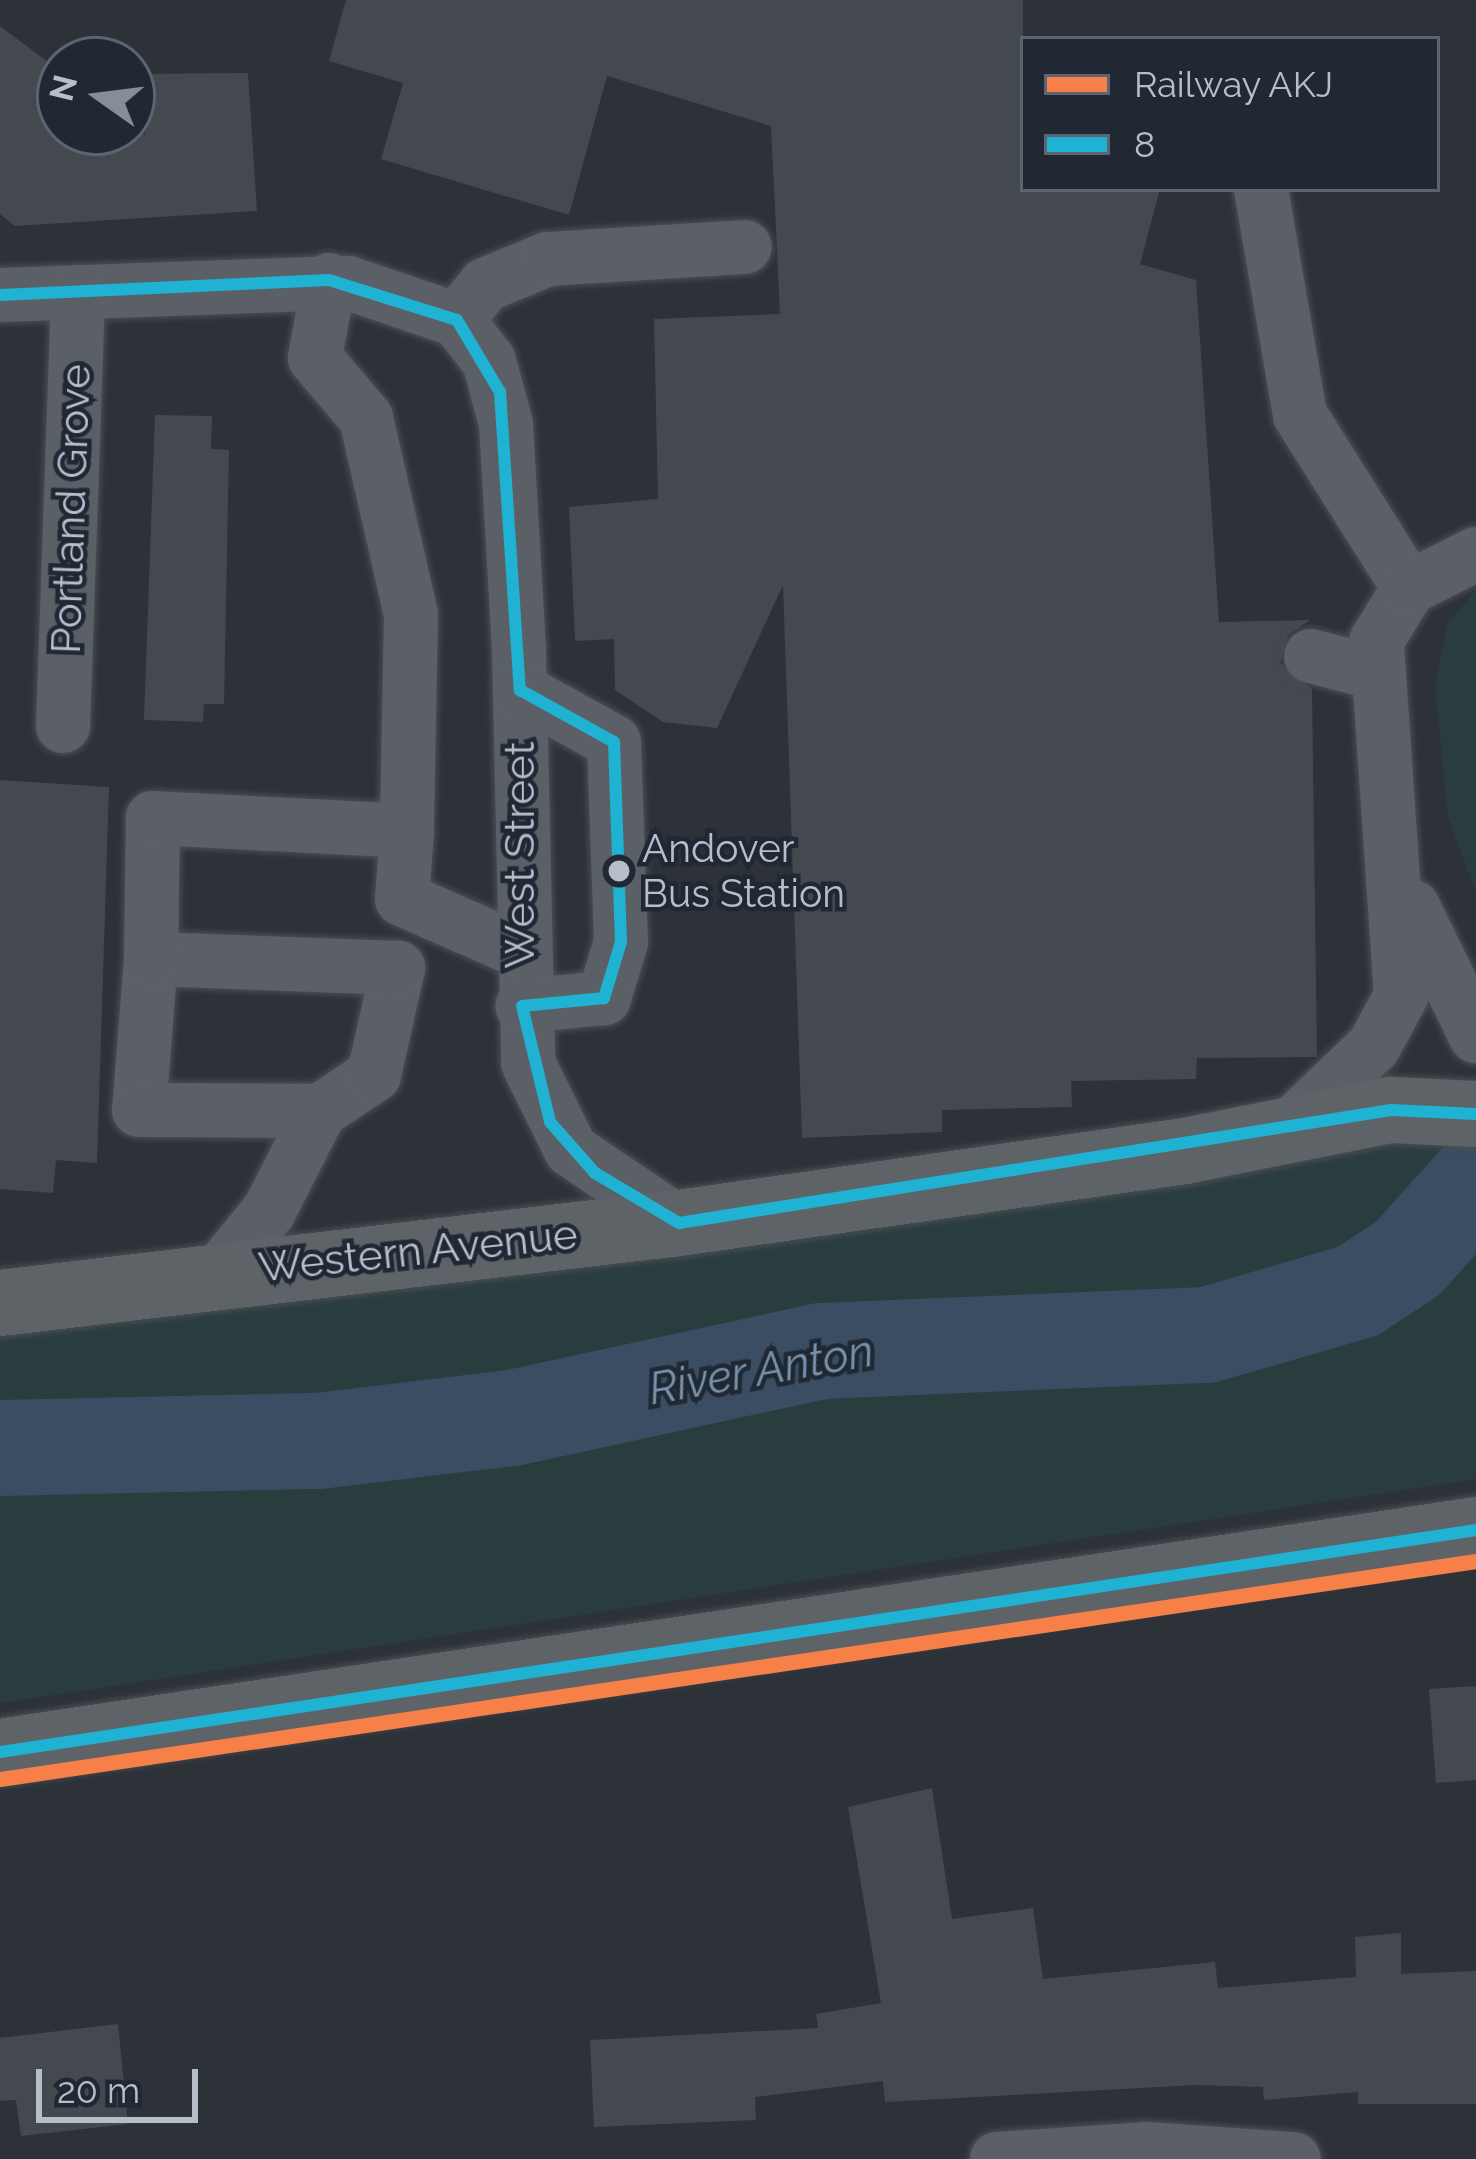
<!DOCTYPE html>
<html>
<head>
<meta charset="utf-8">
<style>
  body { margin:0 }
  #map { position:relative; width:1476px; height:2159px; overflow:hidden; background:#2c3238; font-family:Raleway,sans-serif }
  div>[style] { position:absolute }
  .green>* { inset:0; background:#293d3f }
  .river>* { height:96px; margin:-48px; padding:0 48px; transform-origin:48px; border-radius:48px; background:#3b4d62 }
  .building>* { inset:0; background:#44494f }
  .roads { filter:drop-shadow(0 0 3px #4a4e53) drop-shadow(0 0 3px #4a4e53) }
  .minor>* { height:54px; margin:-27px; padding:0 27px; transform-origin:27px; border-radius:27px; background:#5b6067 }
  .major>* { height:66px; margin:-33px; padding:0 33px; transform-origin:33px; border-radius:33px; background:#5e6368 }
  .bus-1>* { height:12px; margin:-6px; padding:0 6px; transform-origin:6px; border-radius:6px; background:#20b2d2 }
  .rail-1>* { height:15px; margin:-7.5px; padding:0 7.5px; transform-origin:7.5px; border-radius:7.5px; background:#f78048 }
  .dots>* { width:33px; height:33px; translate:-50% -50%; box-sizing:border-box; border:6px solid #1f2833; border-radius:50% }
  span { translate:-50% -50%; white-space:nowrap; text-align:center; line-height:1.15; -webkit-text-stroke:9px #1f2833; paint-order:stroke }
  .bus-label { font-size:39px; color:#b6bec9 }
  .left { translate:0 -50%; text-align:left }
  .street-label { font-size:42px; color:#b6bec9 }
  .water-label { font-size:45px; color:#7990aa; font-style:italic }
  .legend { position:absolute; left:1020px; top:36px; width:420px; height:156px; box-sizing:border-box; background:#1f2833; border:3px solid #5b646f; margin:0; padding:15px 21px; list-style:none; font-size:36px; color:#b6bec9 }
  .legend li { display:flex; align-items:center; gap:24px; height:60px }
  .legend b { width:60px; border:3px solid #5b646f }
  .north { position:absolute; left:36px; top:36px; width:120px; height:120px; box-sizing:border-box; background:#1f2833; border:3px solid #5b646f; border-radius:50%; rotate:284deg; font-size:33px; font-weight:700; line-height:48px; text-align:center; color:#b6bec9 }
  .north::after { content:''; display:block; margin:auto; width:42px; height:54px; background:#868d96; clip-path:polygon(50% 0,100% 100%,50% 72%,0 100%) }
  .scale { position:absolute; left:36px; top:2069px; width:162px; height:54px; box-sizing:border-box; border:6px solid #b6bec9; border-top:0; padding-left:15px; font-size:36px; line-height:42px; white-space:nowrap; color:#b6bec9; -webkit-text-stroke:9px #1f2833; paint-order:stroke }
</style>
</head>
<body>
<div id="map">
  <div class="green">
    <i style="clip-path:polygon(1476px 589px,1476px 892px,1448px 817px,1435px 686px,1447px 625px)"></i>
    <i style="clip-path:polygon(1419px 1134px,1476px 1143px,1476px 1479px,0 1703px,0 1335px,968px 1216px)"></i>
  </div>
  <div class="river">
    <i style="left:0;top:1448px;width:318px;rotate:-1.3deg"></i>
    <i style="left:318px;top:1441px;width:195px;rotate:-6.8deg"></i>
    <i style="left:512px;top:1418px;width:316px;rotate:-12.2deg"></i>
    <i style="left:821px;top:1351px;width:386px;rotate:-2.4deg"></i>
    <i style="left:1207px;top:1335px;width:157px;rotate:-16.2deg"></i>
    <i style="left:1358px;top:1291px;width:60px;rotate:-33.4deg"></i>
    <i style="left:1408px;top:1258px;width:102px;rotate:-48.2deg"></i>
  </div>
  <div class="building">
    <i style="clip-path:polygon(346px 0,1023px 0,1023px 189px,1160px 189px,1140px 264px,1196px 280px,1219px 622px,1310px 620px,1288px 635px,1280px 663px,1312px 689px,1317px 1057px,1197px 1058px,1196px 1079px,1071px 1081px,1072px 1107px,942px 1110px,942px 1132px,802px 1138px,783px 585px,717px 728px,663px 722px,615px 690px,614px 639px,575px 641px,569px 507px,658px 499px,654px 319px,780px 314px,771px 126px,607px 76px,569px 215px,381px 159px,403px 83px,329px 61px)"></i>
    <i style="clip-path:polygon(0 26px,60px 71px,60px 132px,132px 126px,145px 135px,136px 74px,248px 73px,257px 211px,15px 226px,0 214px)"></i>
    <i style="clip-path:polygon(155px 415px,212px 416px,211px 449px,229px 450px,224px 704px,204px 704px,203px 722px,144px 720px)"></i>
    <i style="clip-path:polygon(0 780px,109px 787px,97px 1163px,56px 1160px,53px 1193px,0 1189px)"></i>
    <i style="clip-path:polygon(1476px 1686px,1476px 1780px,1436px 1783px,1429px 1689px)"></i>
    <i style="clip-path:polygon(932px 1788px,952px 1919px,1033px 1908px,1043px 1979px,1215px 1962px,1218px 1988px,1356px 1977px,1355px 1937px,1401px 1933px,1401px 1974px,1476px 1971px,1476px 2104px,1358px 2104px,1358px 2092px,1264px 2100px,1263px 2087px,1196px 2085px,885px 2102px,883px 2081px,755px 2097px,756px 2120px,594px 2127px,590px 2040px,818px 2028px,816px 2014px,881px 2003px,848px 1807px)"></i>
    <i style="clip-path:polygon(118px 2024px,128px 2124px,21px 2136px,16px 2100px,0 2101px,0 2038px)"></i>
  </div>
  <div class="roads">
    <div class="minor">
      <i style="left:1261px;top:189px;width:229px;rotate:80.2deg"></i>
      <i style="left:1300px;top:415px;width:204px;rotate:57.8deg"></i>
      <i style="left:329px;top:280px;width:79px;rotate:100.2deg"></i>
      <i style="left:315px;top:358px;width:79px;rotate:49.6deg"></i>
      <i style="left:366px;top:418px;width:201px;rotate:77.1deg"></i>
      <i style="left:411px;top:614px;width:217px;rotate:91.1deg"></i>
      <i style="left:0;top:295px;width:348px;rotate:-2deg"></i>
      <i style="left:348px;top:283px;width:115px;rotate:18.7deg"></i>
      <i style="left:457px;top:320px;width:52px;rotate:52deg"></i>
      <i style="left:489px;top:361px;width:65px;rotate:74.9deg"></i>
      <i style="left:506px;top:424px;width:228px;rotate:86.7deg"></i>
      <i style="left:519px;top:652px;width:411px;rotate:88.7deg"></i>
      <i style="left:528px;top:1063px;width:97px;rotate:63.7deg"></i>
      <i style="left:571px;top:1150px;width:130px;rotate:34.1deg"></i>
      <i style="left:457px;top:320px;width:45px;rotate:-51.3deg"></i>
      <i style="left:485px;top:285px;width:68px;rotate:-22.4deg"></i>
      <i style="left:548px;top:259px;width:197px;rotate:-3.5deg"></i>
      <i style="left:1311px;top:656px;width:63px;rotate:14.7deg"></i>
      <i style="left:520px;top:690px;width:107px;rotate:29deg"></i>
      <i style="left:614px;top:742px;width:200px;rotate:88deg"></i>
      <i style="left:621px;top:942px;width:59px;rotate:106.9deg"></i>
      <i style="left:604px;top:998px;width:82px;rotate:174.4deg"></i>
      <i style="left:63px;top:726px;width:434px;rotate:-88deg"></i>
      <i style="left:1413px;top:907px;width:144px;rotate:64deg"></i>
      <i style="left:151px;top:959px;width:151px;rotate:94.5deg"></i>
      <i style="left:139px;top:1110px;width:181px;rotate:0.3deg"></i>
      <i style="left:1282px;top:1134px;width:127px;rotate:-43.7deg"></i>
      <i style="left:1374px;top:1046px;width:57px;rotate:-61.6deg"></i>
      <i style="left:1401px;top:996px;width:357px;rotate:-93.9deg"></i>
      <i style="left:1377px;top:640px;width:61px;rotate:-58.4deg"></i>
      <i style="left:1409px;top:588px;width:75px;rotate:-26.9deg"></i>
      <i style="left:219px;top:1272px;width:79px;rotate:-50.7deg"></i>
      <i style="left:269px;top:1211px;width:112px;rotate:-63deg"></i>
      <i style="left:320px;top:1111px;width:65px;rotate:-33.7deg"></i>
      <i style="left:374px;top:1075px;width:110px;rotate:-77.4deg"></i>
      <i style="left:398px;top:968px;width:247px;rotate:-177.9deg"></i>
      <i style="left:151px;top:959px;width:141px;rotate:-89.2deg"></i>
      <i style="left:153px;top:818px;width:254px;rotate:2.9deg"></i>
      <i style="left:407px;top:831px;width:68px;rotate:94.2deg"></i>
      <i style="left:402px;top:899px;width:127px;rotate:23.7deg"></i>
      <i style="left:997px;top:2159px;width:149px;rotate:-3.8deg"></i>
      <i style="left:1146px;top:2149px;width:148px;rotate:3.9deg"></i>
    </div>
    <div class="major">
      <i style="left:0;top:1303px;width:684px;rotate:-6.72deg"></i>
      <i style="left:679px;top:1223px;width:511px;rotate:-8.1deg"></i>
      <i style="left:1185px;top:1151px;width:210px;rotate:-11.3deg"></i>
      <i style="left:1391px;top:1110px;width:85px;rotate:2.7deg"></i>
      <i style="left:0;top:1752px;width:1493px;rotate:-8.55deg"></i>
    </div>
  </div>
  <div class="bus-1">
    <i style="left:0;top:295px;width:329px;rotate:-2.6deg"></i>
    <i style="left:329px;top:280px;width:134px;rotate:17.4deg"></i>
    <i style="left:457px;top:320px;width:84px;rotate:59.2deg"></i>
    <i style="left:500px;top:392px;width:299px;rotate:86.2deg"></i>
    <i style="left:520px;top:690px;width:107px;rotate:29deg"></i>
    <i style="left:614px;top:742px;width:200px;rotate:88deg"></i>
    <i style="left:621px;top:942px;width:59px;rotate:106.9deg"></i>
    <i style="left:604px;top:998px;width:82px;rotate:174.4deg"></i>
    <i style="left:522px;top:1006px;width:119px;rotate:76.4deg"></i>
    <i style="left:550px;top:1122px;width:68px;rotate:48.6deg"></i>
    <i style="left:595px;top:1173px;width:98px;rotate:30.8deg"></i>
    <i style="left:679px;top:1223px;width:721px;rotate:-9.02deg"></i>
    <i style="left:1391px;top:1110px;width:85px;rotate:2.7deg"></i>
    <i style="left:0;top:1752px;width:1493px;rotate:-8.55deg"></i>
  </div>
  <div class="rail-1">
    <i style="left:0;top:1779px;width:1492px;rotate:-8.4deg"></i>
  </div>
  <div class="dots">
    <i style="left:619px;top:871px;background:#b6bec9"></i>
  </div>
  <div class="bus-label">
    <span class="left" style="left:642px;top:871px">Andover<br>Bus Station</span>
  </div>
  <div class="street-label">
    <span style="left:71px;top:509px;rotate:-88deg">Portland Grove</span>
    <span style="left:520px;top:855px;rotate:-90deg">West Street</span>
    <span style="left:418px;top:1251px;rotate:-6deg">Western Avenue</span>
  </div>
  <div class="water-label">
    <span style="left:761px;top:1370px;rotate:-10deg">River Anton</span>
  </div>
  <ul class="legend">
  <li><b style="height:15px;background:#f78048"></b>Railway AKJ</li>
  <li><b style="height:15px;background:#20b2d2"></b>8</li>
  </ul>
  <div class="north">N</div>
  <div class="scale">20 m</div>
</div>
</body>
</html>
